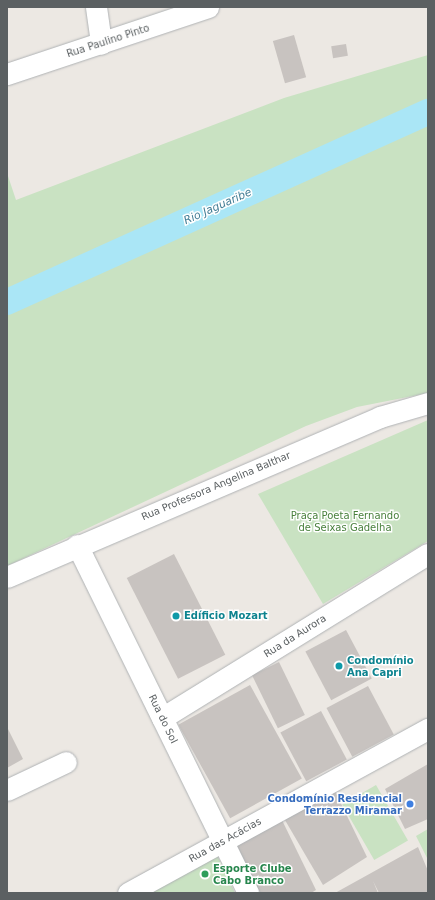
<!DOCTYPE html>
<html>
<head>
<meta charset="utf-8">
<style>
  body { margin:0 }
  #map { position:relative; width:435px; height:900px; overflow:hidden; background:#ece8e3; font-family:"DejaVu Sans",sans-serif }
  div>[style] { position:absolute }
  .green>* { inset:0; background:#c9e2c2; transform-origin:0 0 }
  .river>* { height:26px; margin:-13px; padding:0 13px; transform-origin:13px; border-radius:13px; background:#aae6f6 }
  .building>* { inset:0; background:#c8c3c0; transform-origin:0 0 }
  .roads { filter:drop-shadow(0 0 1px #afb2b4) drop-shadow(0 0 1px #afb2b4) }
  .minor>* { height:21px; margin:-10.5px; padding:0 10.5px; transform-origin:10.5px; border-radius:10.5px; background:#fff }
  .dots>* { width:11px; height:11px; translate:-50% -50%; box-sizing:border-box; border:2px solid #fff; border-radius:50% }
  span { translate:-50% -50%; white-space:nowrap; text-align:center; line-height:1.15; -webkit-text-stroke:3px #fff; paint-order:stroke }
  .street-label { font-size:10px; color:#5b6062 }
  .park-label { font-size:10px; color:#49803d }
  .culture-label { font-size:10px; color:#0d838f; font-weight:700 }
  .left { translate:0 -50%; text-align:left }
  .shop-label { font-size:10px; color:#366cbe; font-weight:700 }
  .right { translate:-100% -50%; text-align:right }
  .leisure-label { font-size:10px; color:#27864d; font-weight:700 }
  .water-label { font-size:11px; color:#437e96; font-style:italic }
  .frame { position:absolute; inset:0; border:8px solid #5b6062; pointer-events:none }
</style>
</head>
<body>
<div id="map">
  <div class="green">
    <i style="clip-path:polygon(428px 55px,428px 393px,357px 407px,306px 426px,7px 566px,7px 173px,16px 200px,284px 98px)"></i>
    <i style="clip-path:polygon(428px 420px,428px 541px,323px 604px,258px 494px)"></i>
    <i style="left:376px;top:785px;width:64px;height:39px;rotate:60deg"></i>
    <i style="clip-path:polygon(428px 829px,428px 860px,416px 836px)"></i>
    <i style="clip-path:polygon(217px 855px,235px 893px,150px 893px)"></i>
  </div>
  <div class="river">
    <i style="left:7px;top:302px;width:462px;rotate:-24.3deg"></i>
  </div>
  <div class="building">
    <i style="left:294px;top:35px;width:44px;height:22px;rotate:74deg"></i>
    <i style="left:346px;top:44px;width:12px;height:15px;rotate:81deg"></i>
    <i style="left:174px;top:554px;width:113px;height:53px;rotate:63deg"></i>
    <i style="left:346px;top:630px;width:55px;height:46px;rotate:62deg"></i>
    <i style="left:279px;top:662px;width:59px;height:30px;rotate:64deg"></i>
    <i style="left:250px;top:685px;width:107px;height:82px;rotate:61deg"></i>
    <i style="left:368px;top:686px;width:55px;height:47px;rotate:62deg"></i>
    <i style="left:321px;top:711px;width:55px;height:46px;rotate:62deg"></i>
    <i style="clip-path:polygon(7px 727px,23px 759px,7px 768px)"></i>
    <i style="clip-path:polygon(428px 764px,428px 819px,405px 829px,385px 789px)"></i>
    <i style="clip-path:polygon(331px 783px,367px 857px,323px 885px,282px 815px)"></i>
    <i style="clip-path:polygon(280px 816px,316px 890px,311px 893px,257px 893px,231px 847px)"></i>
    <i style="clip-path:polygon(418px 847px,428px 871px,428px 893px,379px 893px,373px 881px,378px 893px,335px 893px)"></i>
  </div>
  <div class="roads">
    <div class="minor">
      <i style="left:96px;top:7px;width:37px;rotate:82deg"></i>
      <i style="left:7px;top:74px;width:212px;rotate:-18.4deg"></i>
      <i style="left:77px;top:545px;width:388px;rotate:63.8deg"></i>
      <i style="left:7px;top:577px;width:406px;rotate:-23.2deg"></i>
      <i style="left:380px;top:417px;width:50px;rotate:-16.3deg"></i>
      <i style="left:162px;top:718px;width:312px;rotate:-31.7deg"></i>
      <i style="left:7px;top:790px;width:65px;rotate:-25.4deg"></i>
      <i style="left:128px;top:893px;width:342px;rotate:-28.7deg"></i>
    </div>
  </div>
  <div class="dots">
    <i style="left:176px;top:616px;background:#0f9aa8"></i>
    <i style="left:339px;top:666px;background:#0f9aa8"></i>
    <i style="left:410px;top:804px;background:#3f7fe0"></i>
    <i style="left:205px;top:874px;background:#2e9e5b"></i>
  </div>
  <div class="street-label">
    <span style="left:108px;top:41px;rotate:-18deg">Rua Paulino Pinto</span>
    <span style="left:216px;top:486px;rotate:-23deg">Rua Professora Angelina Balthar</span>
    <span style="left:295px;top:636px;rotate:-32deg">Rua da Aurora</span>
    <span style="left:163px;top:719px;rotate:64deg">Rua do Sol</span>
    <span style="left:225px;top:840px;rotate:-29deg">Rua das Acácias</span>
  </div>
  <div class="park-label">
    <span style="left:345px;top:521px">Praça Poeta Fernando<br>de Seixas Gadelha</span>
  </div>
  <div class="culture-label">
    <span class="left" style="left:184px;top:616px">Edíficio Mozart</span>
    <span class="left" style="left:347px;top:666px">Condomínio<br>Ana Capri</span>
  </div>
  <div class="shop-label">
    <span class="right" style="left:402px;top:804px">Condomínio Residencial<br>Terrazzo Miramar</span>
  </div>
  <div class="leisure-label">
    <span class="left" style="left:213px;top:874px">Esporte Clube<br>Cabo Branco</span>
  </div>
  <div class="water-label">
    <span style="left:218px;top:207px;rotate:-24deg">Rio Jaguaribe</span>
  </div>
  <div class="frame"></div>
</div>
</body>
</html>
